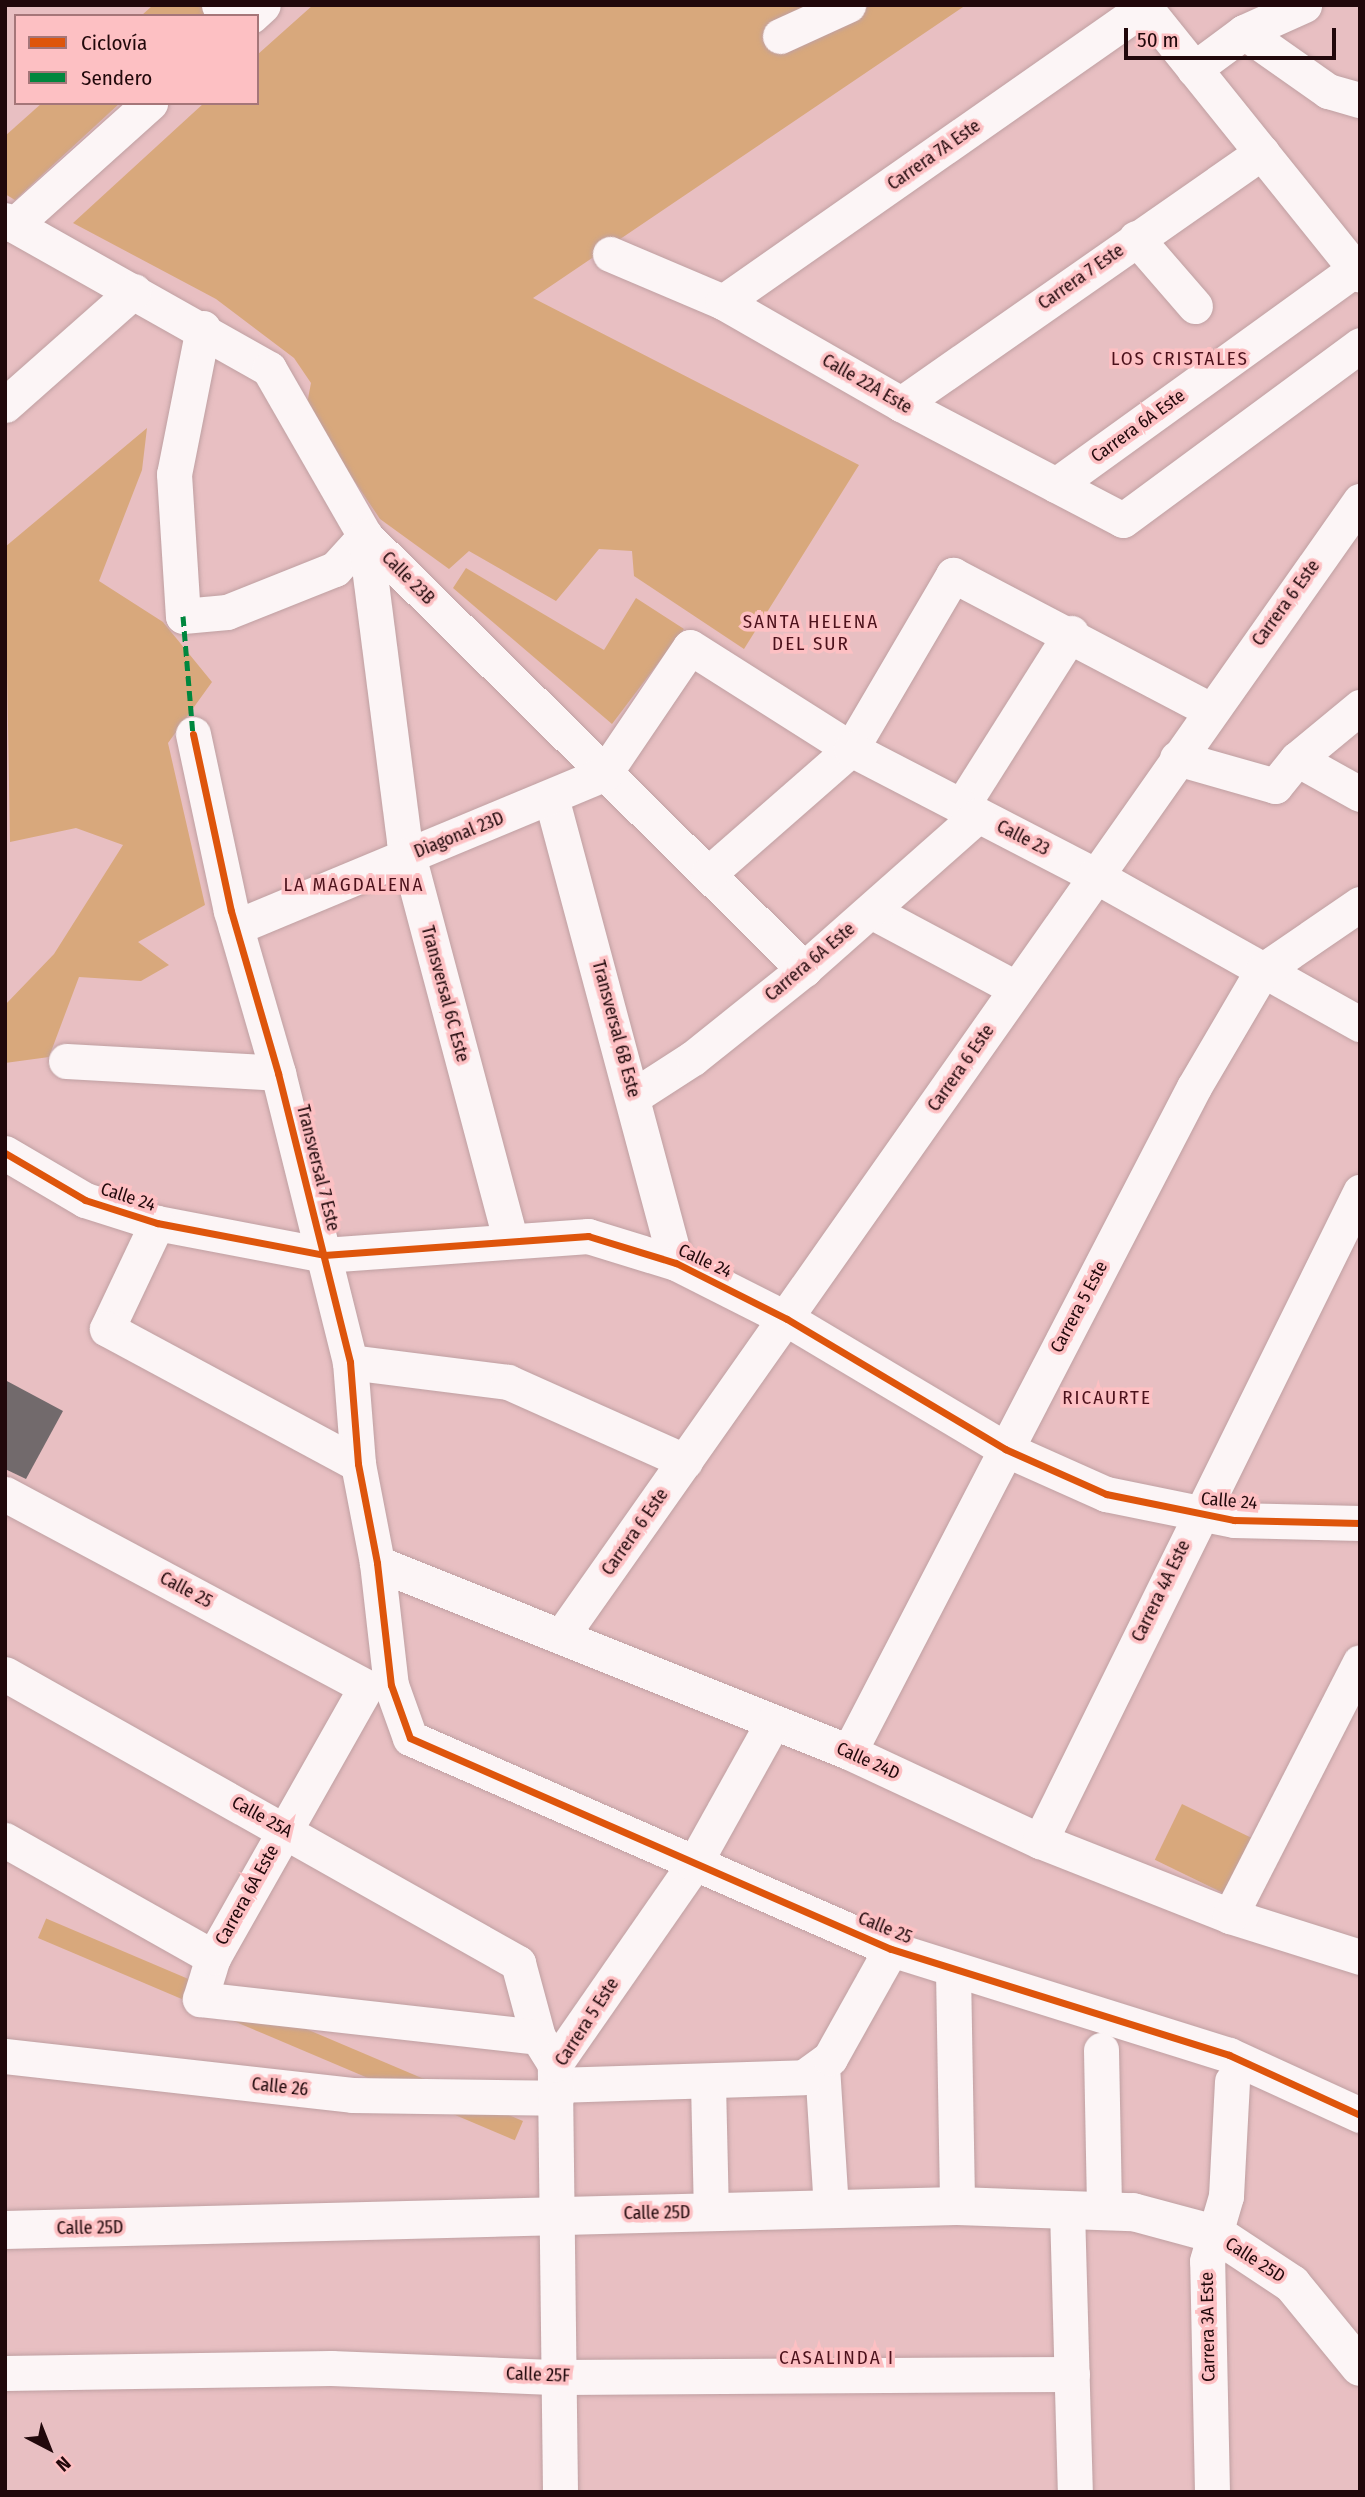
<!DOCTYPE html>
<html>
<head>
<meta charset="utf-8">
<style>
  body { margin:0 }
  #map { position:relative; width:1365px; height:2497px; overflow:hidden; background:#e8bfc2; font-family:"Fira Sans Condensed",sans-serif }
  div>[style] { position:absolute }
  .green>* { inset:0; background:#d8a87c; transform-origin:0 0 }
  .building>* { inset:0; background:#726a6c }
  .roads { filter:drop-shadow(0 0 2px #bfa0a2) drop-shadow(0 0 2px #bfa0a2) }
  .minor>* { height:35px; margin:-17.5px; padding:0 17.5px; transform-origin:17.5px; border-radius:17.5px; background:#fcf5f6 }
  .major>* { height:38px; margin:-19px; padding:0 19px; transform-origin:19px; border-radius:19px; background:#fcf5f6 }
  .quiet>* { height:5px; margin-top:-2.5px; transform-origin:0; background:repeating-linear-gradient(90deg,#00873e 0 10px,transparent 0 15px) }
  .cycleway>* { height:7px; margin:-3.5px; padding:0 3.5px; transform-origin:3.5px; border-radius:3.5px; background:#de550c }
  span { translate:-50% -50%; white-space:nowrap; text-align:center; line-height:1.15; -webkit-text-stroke:7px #fdc0c3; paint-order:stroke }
  .street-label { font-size:18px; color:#21080b }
  .neighbourhood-label { font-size:19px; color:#4c111b; letter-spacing:2px }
  .frame { position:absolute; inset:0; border:7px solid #21080b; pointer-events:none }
  .legend { position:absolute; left:14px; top:14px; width:245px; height:91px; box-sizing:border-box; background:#fdc0c3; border:2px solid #a57679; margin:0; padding:9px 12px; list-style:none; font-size:21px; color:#21080b }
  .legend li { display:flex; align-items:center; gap:14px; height:35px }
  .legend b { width:35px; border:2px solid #a57679 }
  .north { position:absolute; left:14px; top:2413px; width:70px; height:70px; -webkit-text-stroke:5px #fdc0c3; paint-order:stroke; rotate:138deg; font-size:19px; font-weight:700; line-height:28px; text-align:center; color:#21080b }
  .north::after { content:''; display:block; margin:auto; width:24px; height:32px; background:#21080b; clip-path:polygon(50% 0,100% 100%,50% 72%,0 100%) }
  .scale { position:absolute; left:1124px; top:28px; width:212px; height:32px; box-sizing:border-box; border:4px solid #21080b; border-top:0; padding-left:9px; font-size:21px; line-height:24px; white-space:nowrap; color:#21080b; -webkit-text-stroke:5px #fdc0c3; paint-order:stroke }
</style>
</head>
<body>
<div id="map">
  <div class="green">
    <i style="clip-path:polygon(153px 5px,200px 5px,209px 16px,141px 16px)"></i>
    <i style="clip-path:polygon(313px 5px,966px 5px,533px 298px,859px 465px,744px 649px,634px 576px,632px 551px,599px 549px,556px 601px,469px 551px,449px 569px,380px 519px,306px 409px,311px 383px,294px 358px,216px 299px,73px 223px,204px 103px,257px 103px,257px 55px)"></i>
    <i style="clip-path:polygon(42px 103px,120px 103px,15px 200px,5px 194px,5px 136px)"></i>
    <i style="clip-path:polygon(147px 428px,142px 470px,99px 581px,163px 622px,212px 682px,168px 743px,205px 905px,138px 942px,169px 965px,141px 981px,79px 977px,49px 1057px,5px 1063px,5px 1005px,54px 954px,123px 845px,76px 828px,10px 842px,5px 547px)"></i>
    <i style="clip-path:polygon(466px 568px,604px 650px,636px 598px,684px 629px,612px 724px,453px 588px)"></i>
    <i style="left:1182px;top:1804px;width:81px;height:62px;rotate:26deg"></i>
    <i style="left:523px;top:2121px;width:21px;height:518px;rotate:113deg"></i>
  </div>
  <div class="building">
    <i style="clip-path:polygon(5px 1380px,63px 1411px,26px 1479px,5px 1469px)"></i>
  </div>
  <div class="roads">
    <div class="minor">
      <i style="left:219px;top:5px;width:14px;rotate:51deg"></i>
      <i style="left:1143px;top:5px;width:346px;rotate:51.2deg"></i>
      <i style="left:251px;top:16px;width:16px;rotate:-43deg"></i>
      <i style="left:1244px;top:32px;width:103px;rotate:35.1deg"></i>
      <i style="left:1328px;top:91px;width:33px;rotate:16deg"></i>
      <i style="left:780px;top:36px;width:75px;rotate:-24.5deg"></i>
      <i style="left:1194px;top:69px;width:62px;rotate:-36.5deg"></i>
      <i style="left:1244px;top:32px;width:66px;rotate:-24.2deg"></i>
      <i style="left:5px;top:220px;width:303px;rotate:29.4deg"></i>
      <i style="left:269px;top:369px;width:193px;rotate:60.1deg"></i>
      <i style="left:365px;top:536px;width:617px;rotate:44.61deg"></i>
      <i style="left:14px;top:225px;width:183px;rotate:-41.9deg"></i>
      <i style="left:1136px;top:238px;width:90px;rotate:49.1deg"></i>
      <i style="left:610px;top:254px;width:123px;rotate:23deg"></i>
      <i style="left:723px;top:302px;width:205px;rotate:29.8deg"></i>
      <i style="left:901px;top:404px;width:250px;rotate:27.6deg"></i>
      <i style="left:1123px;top:520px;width:295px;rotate:-36.4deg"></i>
      <i style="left:723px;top:302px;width:515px;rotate:-34.96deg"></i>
      <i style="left:203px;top:328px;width:149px;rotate:101.2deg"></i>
      <i style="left:174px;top:474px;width:142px;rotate:86.4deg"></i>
      <i style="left:183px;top:616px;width:44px;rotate:-5.2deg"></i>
      <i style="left:227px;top:612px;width:116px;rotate:-21.7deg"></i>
      <i style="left:335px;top:569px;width:45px;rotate:-47.7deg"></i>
      <i style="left:901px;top:404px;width:440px;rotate:-34.9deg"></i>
      <i style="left:5px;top:405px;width:172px;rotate:-41.5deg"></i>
      <i style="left:1056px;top:485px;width:370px;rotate:-35.8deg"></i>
      <i style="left:365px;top:536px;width:306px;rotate:82.7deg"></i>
      <i style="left:404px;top:840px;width:415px;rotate:75.1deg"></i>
      <i style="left:193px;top:734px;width:181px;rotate:77.9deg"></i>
      <i style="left:231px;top:911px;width:169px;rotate:73.8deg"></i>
      <i style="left:278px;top:1073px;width:298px;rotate:76deg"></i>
      <i style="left:350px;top:1362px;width:102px;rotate:85.5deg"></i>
      <i style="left:358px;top:1464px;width:101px;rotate:79.1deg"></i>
      <i style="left:377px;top:1563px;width:123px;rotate:83.5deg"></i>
      <i style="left:391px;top:1685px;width:56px;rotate:70.3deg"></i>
      <i style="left:410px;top:1738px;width:525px;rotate:23.69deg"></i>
      <i style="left:891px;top:1949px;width:354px;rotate:17.4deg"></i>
      <i style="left:1229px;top:2055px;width:144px;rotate:24.6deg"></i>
      <i style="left:1177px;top:758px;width:102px;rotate:15.9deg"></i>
      <i style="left:1275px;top:786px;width:35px;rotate:-51deg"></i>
      <i style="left:1297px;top:759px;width:82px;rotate:-39.5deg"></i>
      <i style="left:1297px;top:759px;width:72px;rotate:29.1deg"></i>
      <i style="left:551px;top:797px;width:482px;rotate:75deg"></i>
      <i style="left:961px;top:807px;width:206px;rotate:-57.7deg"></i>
      <i style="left:708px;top:874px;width:190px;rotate:-41.2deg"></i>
      <i style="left:851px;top:749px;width:202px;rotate:-59.6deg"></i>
      <i style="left:953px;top:575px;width:290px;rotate:27.7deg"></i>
      <i style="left:871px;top:911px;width:163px;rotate:28.1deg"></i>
      <i style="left:236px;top:927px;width:399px;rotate:-22.6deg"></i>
      <i style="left:604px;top:774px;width:153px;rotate:-55.9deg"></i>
      <i style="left:690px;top:647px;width:191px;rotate:32.4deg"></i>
      <i style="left:851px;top:749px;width:274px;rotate:27.4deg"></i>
      <i style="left:1094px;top:875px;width:305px;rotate:29.3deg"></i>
      <i style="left:66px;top:1061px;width:212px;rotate:3.2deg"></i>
      <i style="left:634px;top:1096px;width:70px;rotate:-32.8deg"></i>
      <i style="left:693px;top:1058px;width:142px;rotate:-38.7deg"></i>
      <i style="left:804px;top:969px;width:231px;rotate:-41.5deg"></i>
      <i style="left:5px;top:1153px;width:93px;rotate:30.4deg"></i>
      <i style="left:85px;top:1200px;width:76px;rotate:17.7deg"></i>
      <i style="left:157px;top:1223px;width:170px;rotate:10.8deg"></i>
      <i style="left:324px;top:1255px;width:265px;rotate:-4.1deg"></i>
      <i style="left:588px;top:1236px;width:92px;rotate:17.1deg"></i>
      <i style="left:676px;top:1263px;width:124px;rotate:26.8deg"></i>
      <i style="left:787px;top:1319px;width:254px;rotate:30.8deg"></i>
      <i style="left:1005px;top:1449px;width:111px;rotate:24deg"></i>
      <i style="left:1106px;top:1494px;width:131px;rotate:11.5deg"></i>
      <i style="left:1234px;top:1520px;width:126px;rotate:1.4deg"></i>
      <i style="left:157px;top:1223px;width:117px;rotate:115.3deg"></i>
      <i style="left:107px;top:1329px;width:285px;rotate:28.3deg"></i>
      <i style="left:350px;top:1362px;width:159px;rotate:7.2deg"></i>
      <i style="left:508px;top:1382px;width:194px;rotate:24.1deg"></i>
      <i style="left:5px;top:1494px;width:409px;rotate:28.1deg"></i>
      <i style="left:377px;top:1563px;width:508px;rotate:21.82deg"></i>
      <i style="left:849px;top:1752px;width:211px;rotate:25deg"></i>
      <i style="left:1040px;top:1841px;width:204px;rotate:21.5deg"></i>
      <i style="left:1230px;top:1916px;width:136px;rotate:17.5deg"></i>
      <i style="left:562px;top:1635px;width:1387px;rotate:-54.87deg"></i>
      <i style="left:5px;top:1674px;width:589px;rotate:29.39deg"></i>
      <i style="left:518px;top:1963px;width:77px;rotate:74.9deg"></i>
      <i style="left:538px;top:2037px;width:32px;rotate:58deg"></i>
      <i style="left:366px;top:1687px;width:310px;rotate:119.5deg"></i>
      <i style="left:213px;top:1957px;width:44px;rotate:107.2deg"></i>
      <i style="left:200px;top:1999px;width:340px;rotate:6.4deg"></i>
      <i style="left:849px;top:1752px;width:749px;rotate:-62.58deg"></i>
      <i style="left:1194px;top:1087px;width:134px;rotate:-59.6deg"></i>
      <i style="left:1262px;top:971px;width:119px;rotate:-34.4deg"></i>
      <i style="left:5px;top:1840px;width:239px;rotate:29.4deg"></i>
      <i style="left:1040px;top:1841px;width:724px;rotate:-63.75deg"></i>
      <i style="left:1230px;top:1916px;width:285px;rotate:-62.9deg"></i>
      <i style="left:953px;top:1971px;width:235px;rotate:89deg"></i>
      <i style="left:1101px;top:2050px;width:160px;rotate:88.9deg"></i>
      <i style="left:5px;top:2056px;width:349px;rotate:6.4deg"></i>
      <i style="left:352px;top:2095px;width:204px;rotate:0.8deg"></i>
      <i style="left:822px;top:2066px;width:143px;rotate:86.4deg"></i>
      <i style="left:708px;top:2083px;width:129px;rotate:88.7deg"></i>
      <i style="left:555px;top:2085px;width:249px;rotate:-1.8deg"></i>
      <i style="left:804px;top:2077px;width:32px;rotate:-36deg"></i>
      <i style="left:830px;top:2058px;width:125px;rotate:-60.8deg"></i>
      <i style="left:1067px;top:2210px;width:282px;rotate:88.4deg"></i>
      <i style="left:5px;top:2373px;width:326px;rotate:-0.9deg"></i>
      <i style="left:331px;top:2368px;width:228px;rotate:2.3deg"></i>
      <i style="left:559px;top:2377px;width:513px;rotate:-0.34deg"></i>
      <i style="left:560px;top:2492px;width:428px;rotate:-90.7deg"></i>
      <i style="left:555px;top:2064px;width:244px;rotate:-55.2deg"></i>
      <i style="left:694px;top:1864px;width:162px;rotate:-60.9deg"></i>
      <i style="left:1212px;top:2492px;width:231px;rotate:-91.2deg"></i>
      <i style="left:1207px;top:2261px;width:68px;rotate:-73.7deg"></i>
      <i style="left:1226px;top:2196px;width:115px;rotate:-87deg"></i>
    </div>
    <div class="major">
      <i style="left:5px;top:2230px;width:952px;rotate:-1.44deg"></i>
      <i style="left:957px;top:2206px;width:176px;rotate:2deg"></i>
      <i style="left:1133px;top:2212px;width:88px;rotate:15.1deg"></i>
      <i style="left:1218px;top:2235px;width:89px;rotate:33.5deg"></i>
      <i style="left:1292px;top:2284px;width:107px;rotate:50.7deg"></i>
    </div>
  </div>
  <div class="quiet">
    <i style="left:183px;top:616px;width:118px;rotate:85.2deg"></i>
  </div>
  <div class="cycleway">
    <i style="left:193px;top:734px;width:181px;rotate:77.9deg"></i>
    <i style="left:231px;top:911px;width:169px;rotate:73.8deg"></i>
    <i style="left:278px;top:1073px;width:298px;rotate:76deg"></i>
    <i style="left:350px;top:1362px;width:102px;rotate:85.5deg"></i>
    <i style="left:358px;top:1464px;width:101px;rotate:79.1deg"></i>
    <i style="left:377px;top:1563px;width:123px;rotate:83.5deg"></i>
    <i style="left:391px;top:1685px;width:56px;rotate:70.3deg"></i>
    <i style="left:410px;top:1738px;width:525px;rotate:23.69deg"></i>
    <i style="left:891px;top:1949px;width:354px;rotate:17.4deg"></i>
    <i style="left:1229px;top:2055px;width:144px;rotate:24.6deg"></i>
    <i style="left:5px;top:1153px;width:93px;rotate:30.4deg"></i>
    <i style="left:85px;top:1200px;width:76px;rotate:17.7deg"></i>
    <i style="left:157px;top:1223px;width:170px;rotate:10.8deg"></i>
    <i style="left:324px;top:1255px;width:265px;rotate:-4.1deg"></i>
    <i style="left:588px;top:1236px;width:92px;rotate:17.1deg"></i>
    <i style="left:676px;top:1263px;width:124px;rotate:26.8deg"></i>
    <i style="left:787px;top:1319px;width:254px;rotate:30.8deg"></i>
    <i style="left:1005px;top:1449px;width:111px;rotate:24deg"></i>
    <i style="left:1106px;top:1494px;width:131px;rotate:11.5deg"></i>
    <i style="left:1234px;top:1520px;width:126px;rotate:1.4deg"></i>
  </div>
  <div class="street-label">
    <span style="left:934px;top:155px;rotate:-35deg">Carrera 7A Este</span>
    <span style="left:1081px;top:277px;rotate:-35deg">Carrera 7 Este</span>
    <span style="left:867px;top:384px;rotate:30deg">Calle 22A Este</span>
    <span style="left:1138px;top:426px;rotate:-36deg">Carrera 6A Este</span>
    <span style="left:408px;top:578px;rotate:45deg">Calle 23B</span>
    <span style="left:1286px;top:603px;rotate:-54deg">Carrera 6 Este</span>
    <span style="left:459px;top:835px;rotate:-22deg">Diagonal 23D</span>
    <span style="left:1023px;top:838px;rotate:27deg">Calle 23</span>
    <span style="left:810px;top:962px;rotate:-40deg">Carrera 6A Este</span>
    <span style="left:445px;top:994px;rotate:75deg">Transversal 6C Este</span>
    <span style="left:616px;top:1029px;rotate:75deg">Transversal 6B Este</span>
    <span style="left:961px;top:1068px;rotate:-55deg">Carrera 6 Este</span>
    <span style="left:318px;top:1168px;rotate:76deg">Transversal 7 Este</span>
    <span style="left:128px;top:1197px;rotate:18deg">Calle 24</span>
    <span style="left:705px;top:1261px;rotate:25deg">Calle 24</span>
    <span style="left:1079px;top:1307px;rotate:-62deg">Carrera 5 Este</span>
    <span style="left:1229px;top:1501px;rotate:5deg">Calle 24</span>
    <span style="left:635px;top:1532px;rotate:-55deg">Carrera 6 Este</span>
    <span style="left:186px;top:1590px;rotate:28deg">Calle 25</span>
    <span style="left:1161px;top:1591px;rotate:-64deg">Carrera 4A Este</span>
    <span style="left:868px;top:1761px;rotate:24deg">Calle 24D</span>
    <span style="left:262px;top:1817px;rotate:29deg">Calle 25A</span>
    <span style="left:247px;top:1895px;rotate:-61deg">Carrera 6A Este</span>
    <span style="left:885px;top:1928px;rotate:22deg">Calle 25</span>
    <span style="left:587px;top:2022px;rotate:-57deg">Carrera 5 Este</span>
    <span style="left:280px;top:2087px;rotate:6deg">Calle 26</span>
    <span style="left:657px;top:2213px;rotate:-1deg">Calle 25D</span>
    <span style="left:90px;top:2228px;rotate:-1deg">Calle 25D</span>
    <span style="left:1255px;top:2260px;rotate:33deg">Calle 25D</span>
    <span style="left:1208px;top:2327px;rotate:-91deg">Carrera 3A Este</span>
    <span style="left:538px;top:2375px;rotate:2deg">Calle 25F</span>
  </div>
  <div class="neighbourhood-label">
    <span style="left:1180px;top:359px">LOS CRISTALES</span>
    <span style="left:811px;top:633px">SANTA HELENA<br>DEL SUR</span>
    <span style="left:354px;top:885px">LA MAGDALENA</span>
    <span style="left:1107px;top:1398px">RICAURTE</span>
    <span style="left:837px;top:2358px">CASALINDA I</span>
  </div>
  <div class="frame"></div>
  <ul class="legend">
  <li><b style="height:9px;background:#de550c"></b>Ciclovía</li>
  <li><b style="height:9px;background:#00873e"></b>Sendero</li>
  </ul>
  <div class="north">N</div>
  <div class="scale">50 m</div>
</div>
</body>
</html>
